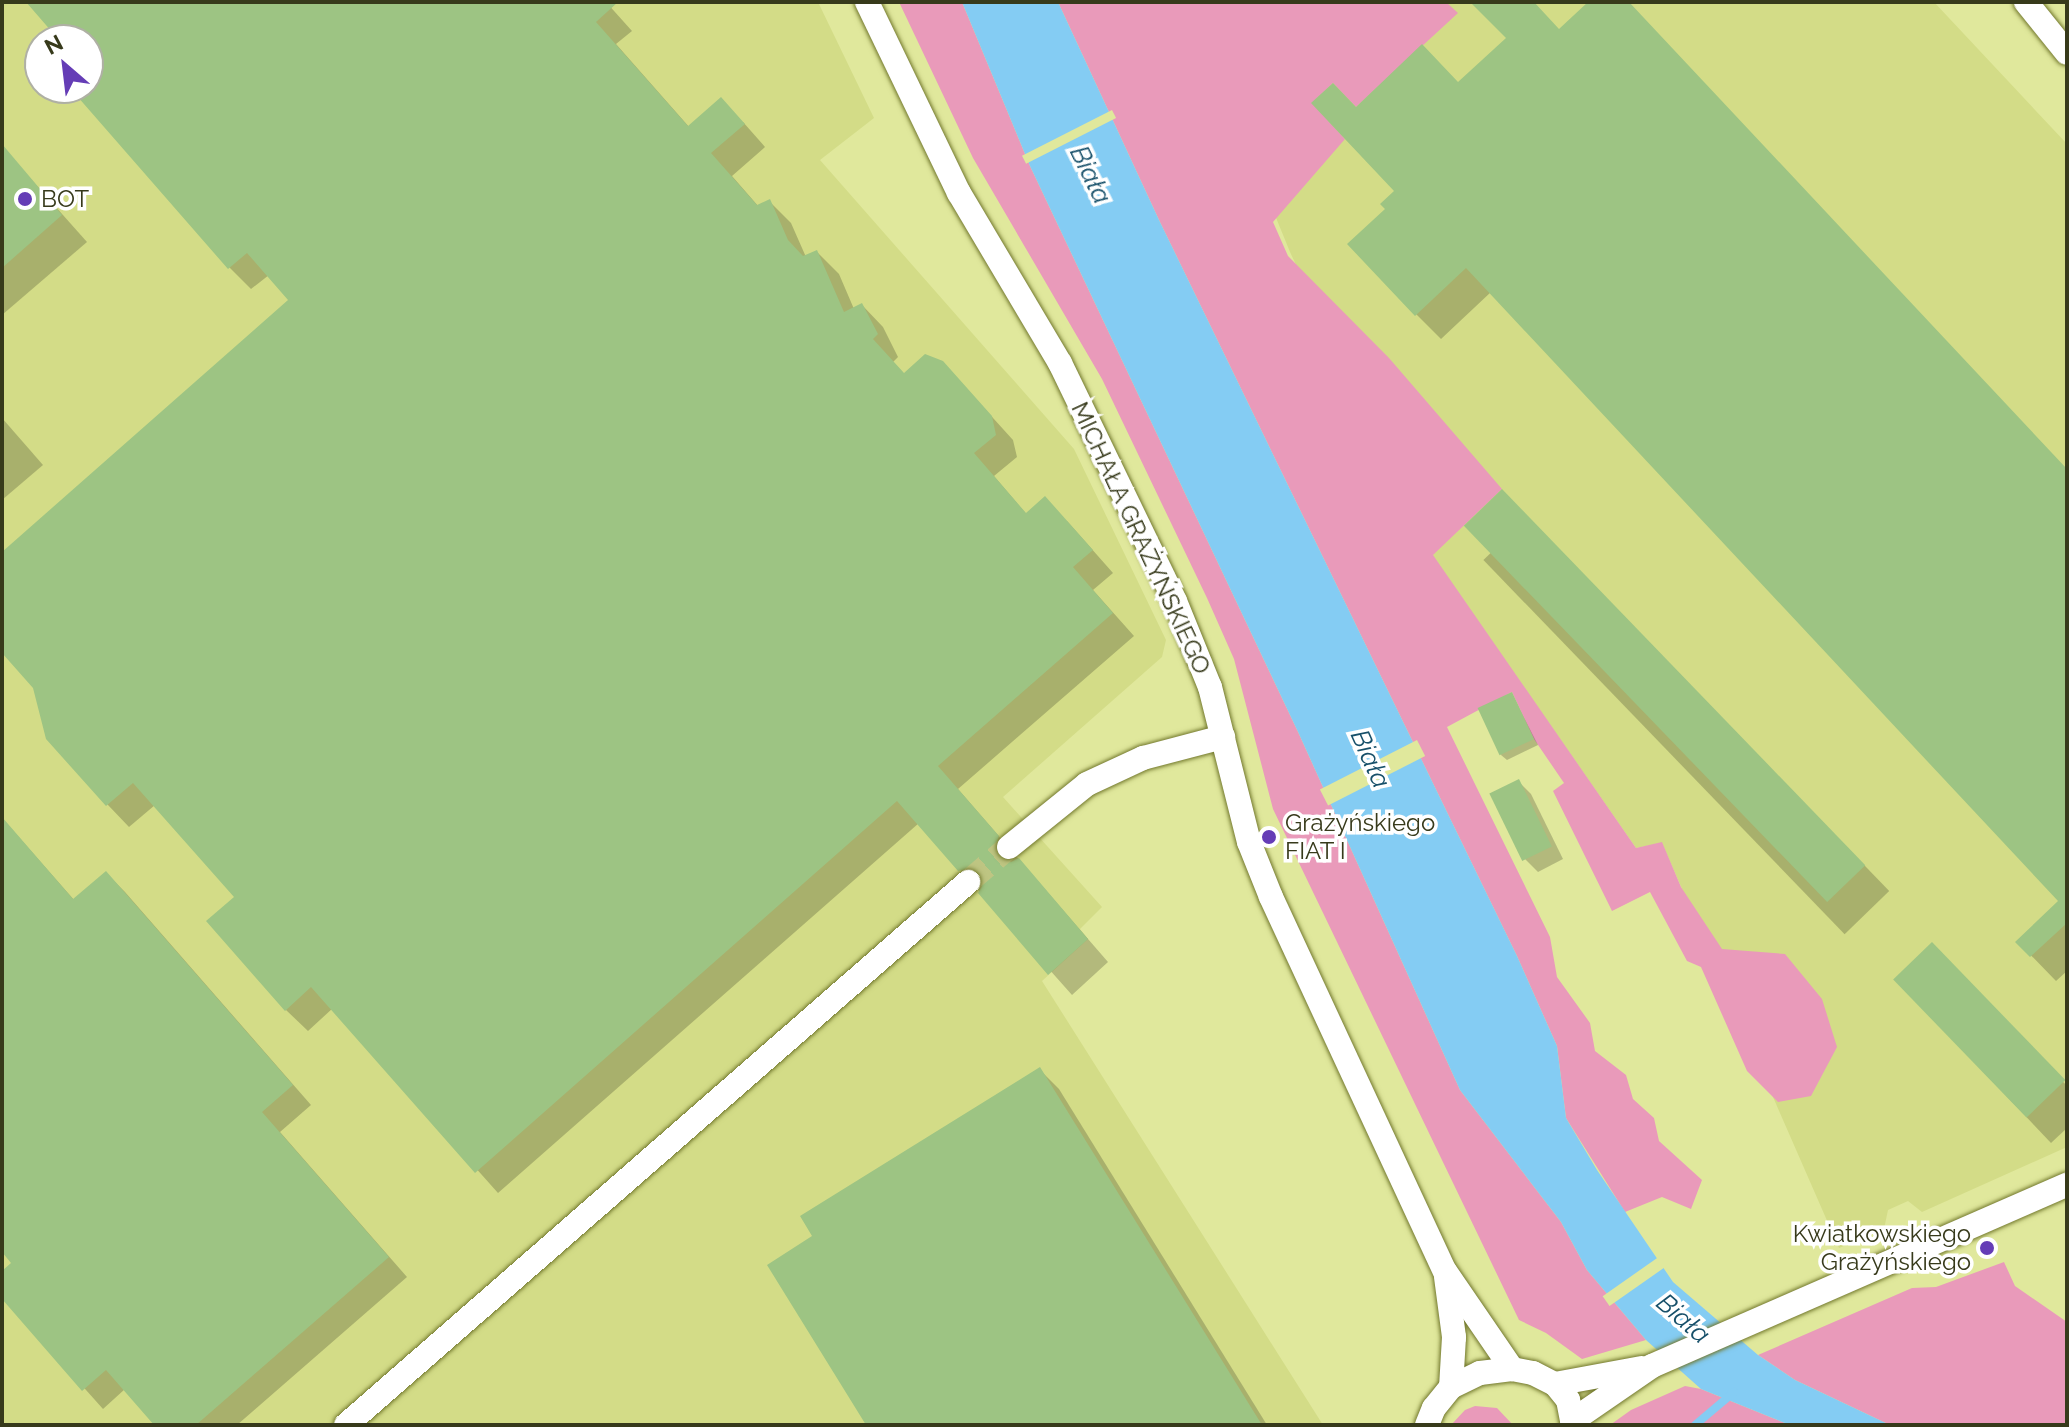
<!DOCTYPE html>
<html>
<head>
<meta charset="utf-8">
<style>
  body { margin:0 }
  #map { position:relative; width:2069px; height:1427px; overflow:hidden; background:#e0e89c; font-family:Raleway,sans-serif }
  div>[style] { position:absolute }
  .built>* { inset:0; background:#d3dc87 }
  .green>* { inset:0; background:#e99aba }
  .water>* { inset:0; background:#84ccf3 }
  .pier>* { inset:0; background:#e0e89c; transform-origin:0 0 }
  .shadow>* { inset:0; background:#0003; transform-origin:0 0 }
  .stream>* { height:8px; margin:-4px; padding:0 4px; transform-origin:4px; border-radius:4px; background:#84ccf3 }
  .building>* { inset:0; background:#9dc483; transform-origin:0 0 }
  .minor-tunnel>* { height:24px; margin-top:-12px; transform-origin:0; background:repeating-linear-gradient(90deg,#bec582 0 24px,transparent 0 36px) }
  .roads { filter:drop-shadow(0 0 2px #72782d) drop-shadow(0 0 2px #72782d) }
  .minor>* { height:24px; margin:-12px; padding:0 12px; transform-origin:12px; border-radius:12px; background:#fff }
  .dots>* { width:22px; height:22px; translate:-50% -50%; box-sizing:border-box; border:4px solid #fff; border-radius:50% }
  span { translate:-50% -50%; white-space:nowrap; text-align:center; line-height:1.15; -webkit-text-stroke:7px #fff; paint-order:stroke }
  .poi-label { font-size:24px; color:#373a1b }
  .left { translate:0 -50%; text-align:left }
  .right { translate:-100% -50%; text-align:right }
  .street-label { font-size:24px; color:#373a1b }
  .water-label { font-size:26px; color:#17506a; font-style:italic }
  .frame { position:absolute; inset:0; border:4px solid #373a1b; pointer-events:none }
  .north { position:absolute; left:24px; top:24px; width:80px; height:80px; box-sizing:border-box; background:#fff; border:2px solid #afb0a4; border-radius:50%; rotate:332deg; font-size:22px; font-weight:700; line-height:32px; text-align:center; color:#373a1b }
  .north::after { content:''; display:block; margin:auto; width:28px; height:36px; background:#653db6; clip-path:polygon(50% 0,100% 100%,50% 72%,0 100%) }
</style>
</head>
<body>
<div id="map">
  <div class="built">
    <i style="clip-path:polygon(evenodd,2px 2px,818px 2px,874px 118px,820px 160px,1074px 449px,1166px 640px,1162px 657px,1003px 797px,1102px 907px,1080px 929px,1088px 939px,1042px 981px,1323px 1425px,2px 1425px,2px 2px,40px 40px,88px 40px,88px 88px,40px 88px,40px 40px)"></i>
    <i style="clip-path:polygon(1188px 2px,1934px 2px,2067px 144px,2067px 1147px,1922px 1212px,1908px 1201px,1888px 1210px,1884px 1229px,1839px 1248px,1662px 843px,1636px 848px,1432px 555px,1290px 252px)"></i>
  </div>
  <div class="green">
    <i style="clip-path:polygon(899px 2px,962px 2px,1030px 166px,1299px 734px,1460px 1090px,1561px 1222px,1587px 1270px,1646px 1340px,1582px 1359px,1546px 1333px,1519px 1320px,1273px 809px,1234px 659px,1207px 598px,1102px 379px,973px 158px)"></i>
    <i style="clip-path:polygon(1058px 2px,1446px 2px,1458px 13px,1356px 107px,1333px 83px,1312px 103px,1345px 139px,1273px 222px,1288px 256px,1389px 358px,1502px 489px,1433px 555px,1636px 848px,1662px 842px,1681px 887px,1722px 949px,1785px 954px,1822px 999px,1837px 1047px,1811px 1096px,1778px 1102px,1747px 1071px,1701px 967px,1687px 961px,1650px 892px,1612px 911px,1553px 791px,1564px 783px,1534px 739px,1512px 692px,1447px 727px,1550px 937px,1557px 977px,1590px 1023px,1595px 1051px,1626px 1075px,1633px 1099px,1654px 1118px,1659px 1141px,1702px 1180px,1691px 1209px,1662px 1197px,1625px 1212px,1566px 1118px,1557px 1046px,1517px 956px,1159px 220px)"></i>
    <i style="clip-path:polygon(2004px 1262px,2015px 1286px,2067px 1322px,2067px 1425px,1890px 1425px,1795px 1380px,1758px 1355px,1912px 1288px,1936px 1287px)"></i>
    <i style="clip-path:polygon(1685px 1386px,1701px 1389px,1790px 1425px,1610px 1425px,1631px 1410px)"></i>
    <i style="clip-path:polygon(1475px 1406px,1497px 1408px,1513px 1425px,1451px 1425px,1465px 1410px)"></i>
  </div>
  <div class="water">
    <i style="clip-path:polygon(962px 2px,1058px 2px,1159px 220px,1517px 956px,1557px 1046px,1566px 1118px,1597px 1170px,1673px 1282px,1758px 1355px,1795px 1380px,1890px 1425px,1790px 1425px,1701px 1389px,1646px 1340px,1587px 1270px,1561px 1222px,1460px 1090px,1299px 734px,1030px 166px)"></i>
  </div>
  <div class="pier">
    <i style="left:1112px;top:110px;width:9px;height:101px;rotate:63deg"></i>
    <i style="left:1417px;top:740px;width:18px;height:109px;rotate:63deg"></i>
    <i style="left:1660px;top:1256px;width:12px;height:70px;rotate:55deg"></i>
  </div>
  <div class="shadow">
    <i style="clip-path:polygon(29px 2px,606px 2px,632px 31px,616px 44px,690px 128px,743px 122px,765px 147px,732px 176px,759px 207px,770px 202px,791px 223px,806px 257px,817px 252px,839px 274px,854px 309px,862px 305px,883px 327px,898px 357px,893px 362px,905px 375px,964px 386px,1013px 440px,1017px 457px,994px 476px,1027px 515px,1067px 521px,1113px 573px,1093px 590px,1134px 636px,958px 789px,1108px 962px,1072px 995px,919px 823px,498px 1193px,333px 1008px,308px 1031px,286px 1010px,237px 897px,155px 805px,129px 827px,108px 805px,48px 738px,35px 687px,2px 650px,2px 555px,291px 301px,269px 275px,251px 289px,229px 267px,72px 88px,88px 88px,88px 40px,61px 40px)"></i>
    <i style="clip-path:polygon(1472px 2px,1516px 2px,1560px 31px,1591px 2px,1628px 2px,2067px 471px,2067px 971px,2056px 981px,2018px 942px,2061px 901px,1491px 292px,1441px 339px,1416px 314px,1388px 209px,1397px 191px,1356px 109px,1459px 84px,1509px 38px)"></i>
    <i style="clip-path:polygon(6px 151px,87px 242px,2px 315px,2px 154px)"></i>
    <i style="clip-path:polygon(2px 418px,43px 465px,2px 500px)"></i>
    <i style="left:1528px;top:517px;width:520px;height:62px;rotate:46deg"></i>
    <i style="clip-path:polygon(1512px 694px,1538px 745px,1507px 760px,1501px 755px)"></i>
    <i style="clip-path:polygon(1518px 781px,1531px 794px,1563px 859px,1538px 872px,1525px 859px,1493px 795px)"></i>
    <i style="clip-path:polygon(2px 818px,75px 901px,106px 873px,125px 892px,311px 1105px,280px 1132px,407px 1277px,237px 1425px,157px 1425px,125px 1389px,103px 1409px,2px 1296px,2px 1274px,14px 1263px,2px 1249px)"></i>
    <i style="clip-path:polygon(1958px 971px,2067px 1086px,2067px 1128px,2051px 1143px,1896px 980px)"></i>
    <i style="clip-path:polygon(1040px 1070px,1059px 1089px,1267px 1425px,869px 1425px,815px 1237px)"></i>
  </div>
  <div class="stream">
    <i style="left:1695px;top:1425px;width:51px;rotate:-40.2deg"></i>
  </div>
  <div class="building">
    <i style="clip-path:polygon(26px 2px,618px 2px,596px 22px,688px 126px,721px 97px,745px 124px,711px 153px,757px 205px,770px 199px,788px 240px,803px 256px,817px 250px,844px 312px,862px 303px,878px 334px,873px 339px,904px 373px,925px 354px,943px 361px,992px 416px,996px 435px,974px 453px,1026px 513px,1045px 496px,1093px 550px,1073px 567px,1113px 613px,938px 766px,999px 836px,994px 849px,998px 857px,1011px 862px,1019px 858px,1088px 939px,1048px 975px,978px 893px,982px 886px,980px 873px,972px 868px,958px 871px,897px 801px,475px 1173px,311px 987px,285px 1011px,206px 921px,234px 897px,133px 783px,106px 806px,46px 739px,33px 688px,2px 653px,2px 552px,288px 300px,247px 253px,228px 269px,70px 88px,88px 88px,88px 40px,59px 40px)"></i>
    <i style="clip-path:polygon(1470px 2px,1534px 2px,1559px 29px,1588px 2px,1629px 2px,2067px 469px,2067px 923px,2030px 957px,2015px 942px,2058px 901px,1466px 268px,1415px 316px,1347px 244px,1385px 209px,1380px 204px,1394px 191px,1311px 103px,1333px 83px,1356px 107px,1422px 44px,1458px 82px,1506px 38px)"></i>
    <i style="clip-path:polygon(2px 144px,62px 215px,2px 268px)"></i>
    <i style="left:1502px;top:489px;width:523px;height:53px;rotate:46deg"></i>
    <i style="left:1512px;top:692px;width:52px;height:38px;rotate:65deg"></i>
    <i style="left:1519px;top:779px;width:75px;height:33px;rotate:64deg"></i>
    <i style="clip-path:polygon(2px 817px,73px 899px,106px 871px,293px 1085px,262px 1112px,389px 1257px,196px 1425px,154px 1425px,106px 1370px,82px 1391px,2px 1299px,2px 1271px,11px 1263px,2px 1252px)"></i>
    <i style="left:1932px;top:942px;width:192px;height:54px;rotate:46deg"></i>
    <i style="clip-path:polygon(1040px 1067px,1262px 1425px,866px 1425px,767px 1265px,812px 1236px,800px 1216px)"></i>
  </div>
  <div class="minor-tunnel">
    <i style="left:968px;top:882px;width:54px;rotate:-40.5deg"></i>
  </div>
  <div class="roads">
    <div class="minor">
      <i style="left:867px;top:2px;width:212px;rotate:64.3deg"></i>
      <i style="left:959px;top:193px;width:198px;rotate:59.3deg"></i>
      <i style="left:1060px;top:363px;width:264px;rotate:64.2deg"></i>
      <i style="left:1175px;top:601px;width:93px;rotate:67.9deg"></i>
      <i style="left:1210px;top:687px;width:160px;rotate:75.9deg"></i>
      <i style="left:1249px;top:842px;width:59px;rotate:68.2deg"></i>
      <i style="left:1271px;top:897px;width:412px;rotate:65.1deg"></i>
      <i style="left:1445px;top:1271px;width:119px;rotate:55.6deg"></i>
      <i style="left:2026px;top:2px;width:65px;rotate:51.2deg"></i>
      <i style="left:1009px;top:847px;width:100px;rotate:-38.9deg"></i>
      <i style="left:1087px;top:784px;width:62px;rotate:-24.9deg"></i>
      <i style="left:1143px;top:758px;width:83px;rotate:-14.7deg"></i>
      <i style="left:1446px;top:1277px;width:61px;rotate:82.4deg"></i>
      <i style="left:1454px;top:1337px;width:50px;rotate:93.4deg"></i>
      <i style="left:1555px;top:1384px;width:88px;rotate:-10.4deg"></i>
      <i style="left:1572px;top:1421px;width:97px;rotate:-34.5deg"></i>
      <i style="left:1652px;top:1366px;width:453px;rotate:-23.6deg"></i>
      <i style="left:346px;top:1425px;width:826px;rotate:-41.12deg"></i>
      <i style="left:1427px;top:1425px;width:18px;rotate:-68deg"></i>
      <i style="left:1434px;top:1408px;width:27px;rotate:-51deg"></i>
      <i style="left:1451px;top:1387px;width:32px;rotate:-26deg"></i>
      <i style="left:1480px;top:1373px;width:32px;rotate:-7deg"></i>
      <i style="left:1512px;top:1369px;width:21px;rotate:11deg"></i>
      <i style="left:1533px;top:1373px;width:25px;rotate:27deg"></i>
      <i style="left:1555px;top:1384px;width:21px;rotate:51deg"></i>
      <i style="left:1568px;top:1400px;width:25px;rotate:79deg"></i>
    </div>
  </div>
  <div class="dots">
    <i style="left:25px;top:199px;background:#653db6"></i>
    <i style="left:1269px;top:837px;background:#653db6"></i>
    <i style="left:1987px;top:1248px;background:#653db6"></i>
  </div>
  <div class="poi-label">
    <span class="left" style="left:41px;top:199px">BOT</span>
    <span class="left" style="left:1285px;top:837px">Grażyńskiego<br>FIAT I</span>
    <span class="right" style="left:1971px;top:1248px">Kwiatkowskiego<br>Grażyńskiego</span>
  </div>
  <div class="street-label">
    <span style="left:1141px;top:538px;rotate:65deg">MICHAŁA GRAŻYŃSKIEGO</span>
  </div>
  <div class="water-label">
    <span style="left:1090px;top:175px;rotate:64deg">Biała</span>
    <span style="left:1370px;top:759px;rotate:66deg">Biała</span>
    <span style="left:1683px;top:1319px;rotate:41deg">Biała</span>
  </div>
  <div class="frame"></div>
  <div class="north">N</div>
</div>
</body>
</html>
